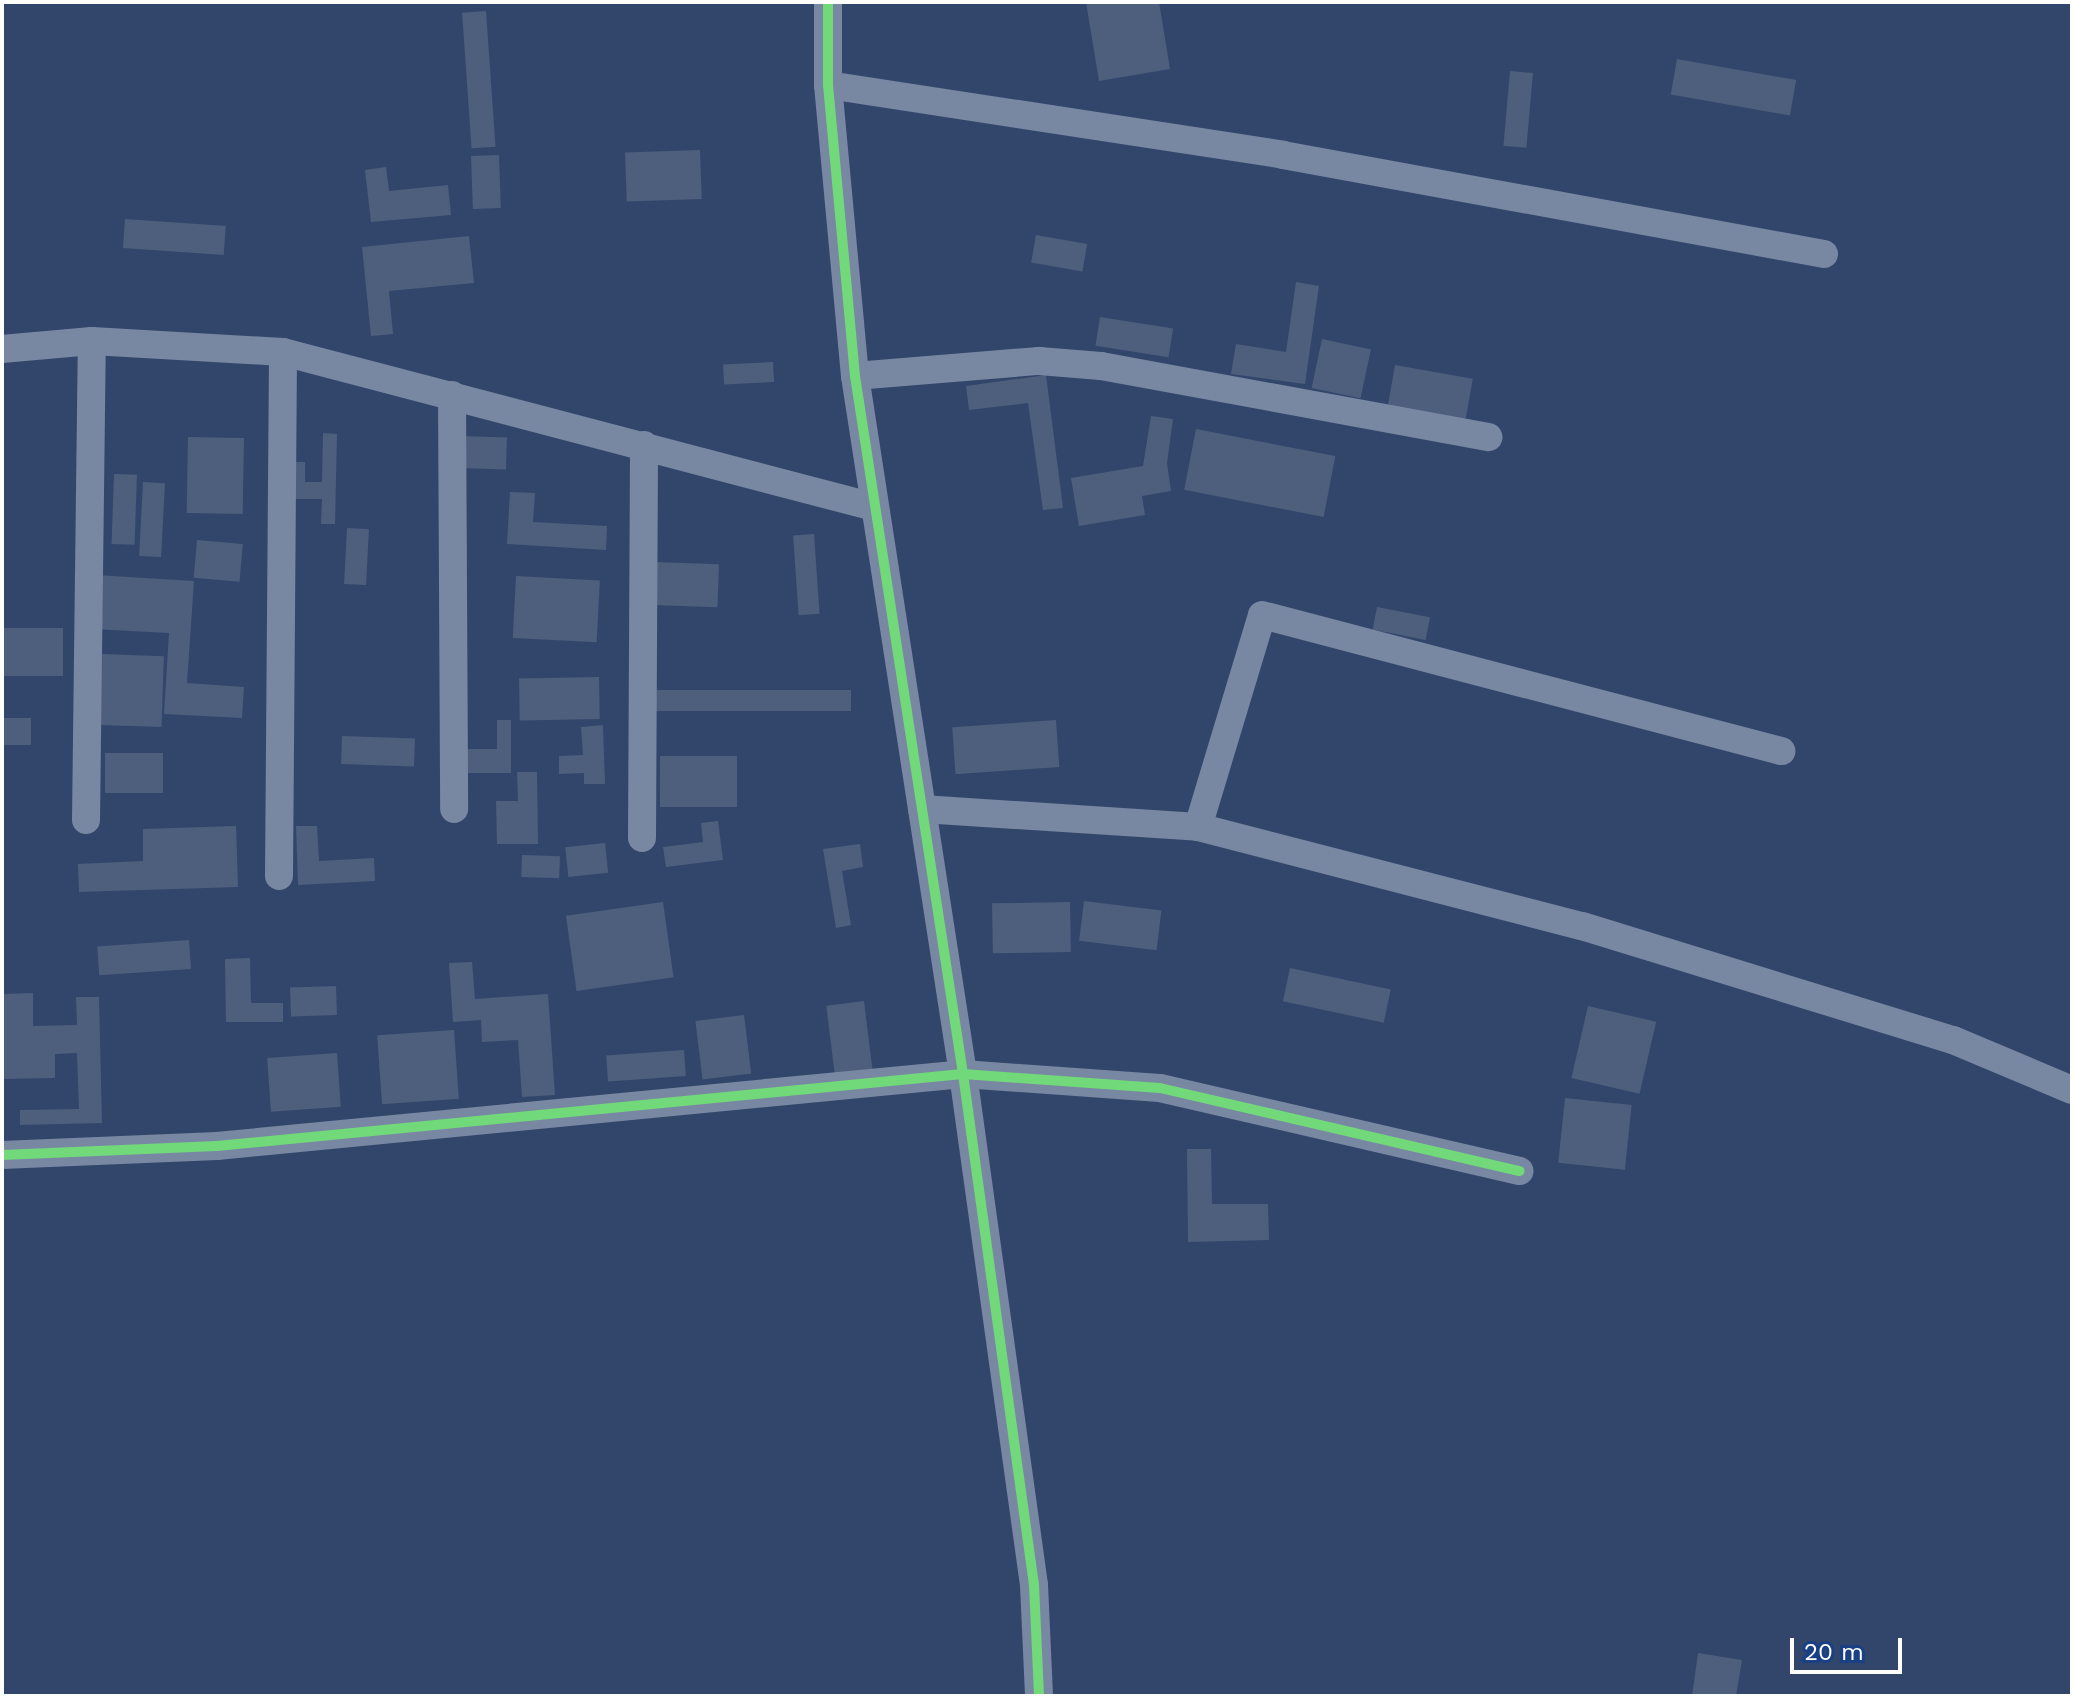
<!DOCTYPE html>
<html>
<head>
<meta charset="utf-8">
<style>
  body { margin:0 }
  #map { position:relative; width:2074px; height:1698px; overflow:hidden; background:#32466c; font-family:"Work Sans",sans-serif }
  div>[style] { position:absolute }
  .building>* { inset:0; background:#4e5f7d; transform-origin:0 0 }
  .minor>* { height:28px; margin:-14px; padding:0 14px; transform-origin:14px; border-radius:14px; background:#7887a2 }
  .cycleway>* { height:10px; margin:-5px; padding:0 5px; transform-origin:5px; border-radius:5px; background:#71d979 }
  span { translate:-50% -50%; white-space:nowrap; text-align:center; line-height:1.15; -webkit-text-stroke:6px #193f85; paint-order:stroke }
  .frame { position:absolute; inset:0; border:4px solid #fff; pointer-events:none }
  .scale { position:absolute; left:1790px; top:1638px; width:112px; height:36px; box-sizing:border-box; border:4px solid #fff; border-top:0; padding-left:10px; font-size:24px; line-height:28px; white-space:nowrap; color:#fff; -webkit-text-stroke:6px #193f85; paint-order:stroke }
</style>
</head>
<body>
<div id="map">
  <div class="building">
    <i style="clip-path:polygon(1086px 2px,1159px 2px,1170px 69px,1099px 81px)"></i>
    <i style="left:486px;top:11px;width:136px;height:24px;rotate:86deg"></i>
    <i style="left:1677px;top:59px;width:121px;height:36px;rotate:10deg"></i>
    <i style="left:1510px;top:71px;width:23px;height:75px;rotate:5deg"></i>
    <i style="left:700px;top:150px;width:49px;height:75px;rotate:88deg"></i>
    <i style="left:499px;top:155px;width:53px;height:28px;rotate:88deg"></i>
    <i style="clip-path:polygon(386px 167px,389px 191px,448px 185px,451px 215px,371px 222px,365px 170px)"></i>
    <i style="left:125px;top:219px;width:101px;height:29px;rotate:4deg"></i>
    <i style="left:1036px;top:235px;width:52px;height:28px;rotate:10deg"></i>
    <i style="clip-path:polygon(469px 236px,474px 283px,389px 291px,393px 334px,371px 336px,362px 247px)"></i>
    <i style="clip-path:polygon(1296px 282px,1319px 286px,1305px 384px,1231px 374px,1236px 344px,1286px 352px)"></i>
    <i style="left:1100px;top:317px;width:74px;height:29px;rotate:9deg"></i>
    <i style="left:1322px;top:339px;width:50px;height:50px;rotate:12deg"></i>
    <i style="left:773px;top:362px;width:20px;height:50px;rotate:87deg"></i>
    <i style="left:1395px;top:365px;width:79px;height:41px;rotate:10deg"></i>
    <i style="clip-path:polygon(1046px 375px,1063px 508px,1043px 510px,1028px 403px,969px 410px,966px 386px)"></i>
    <i style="clip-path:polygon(1151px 416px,1173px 419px,1167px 463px,1171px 491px,1142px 496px,1145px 515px,1079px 526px,1071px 478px,1143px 466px)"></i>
    <i style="left:1196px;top:429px;width:142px;height:62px;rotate:11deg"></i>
    <i style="clip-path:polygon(323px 433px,337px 434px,335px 524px,321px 524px,322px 499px,289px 499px,290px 462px,305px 462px,305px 482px,322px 482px)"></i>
    <i style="left:461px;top:436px;width:46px;height:32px;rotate:2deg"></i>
    <i style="left:188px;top:437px;width:56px;height:76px;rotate:1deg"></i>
    <i style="left:114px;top:474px;width:23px;height:70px;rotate:2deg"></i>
    <i style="left:143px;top:482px;width:22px;height:74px;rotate:3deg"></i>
    <i style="clip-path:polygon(510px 492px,535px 493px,533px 522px,607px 526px,606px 550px,507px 544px)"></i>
    <i style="left:347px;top:528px;width:22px;height:56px;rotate:3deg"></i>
    <i style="left:814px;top:534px;width:80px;height:21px;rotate:86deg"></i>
    <i style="left:197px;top:540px;width:46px;height:38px;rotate:5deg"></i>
    <i style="left:654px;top:562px;width:65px;height:43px;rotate:2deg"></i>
    <i style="clip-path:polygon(96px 575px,194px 581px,187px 683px,244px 687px,242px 718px,164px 714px,169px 633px,93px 629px)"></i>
    <i style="left:516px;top:576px;width:84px;height:62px;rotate:3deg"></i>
    <i style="left:1377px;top:607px;width:54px;height:23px;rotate:11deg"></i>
    <i style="left:63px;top:628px;width:48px;height:61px;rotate:90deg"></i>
    <i style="left:102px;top:654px;width:62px;height:71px;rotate:2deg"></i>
    <i style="left:599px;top:677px;width:42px;height:80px;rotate:89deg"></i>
    <i style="left:851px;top:690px;width:21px;height:198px;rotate:90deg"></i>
    <i style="left:2px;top:718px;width:29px;height:27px"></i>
    <i style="clip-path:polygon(497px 720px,511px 720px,511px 773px,467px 773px,467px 749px,497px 749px)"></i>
    <i style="left:1056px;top:720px;width:47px;height:104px;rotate:86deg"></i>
    <i style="clip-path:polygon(603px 725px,605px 784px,584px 784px,584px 773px,559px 774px,559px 756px,583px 755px,581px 727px)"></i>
    <i style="left:342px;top:736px;width:73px;height:28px;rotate:2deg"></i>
    <i style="left:105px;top:753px;width:58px;height:40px"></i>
    <i style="left:660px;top:756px;width:77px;height:51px"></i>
    <i style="clip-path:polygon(517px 772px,537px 772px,538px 844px,497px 844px,496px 801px,518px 801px)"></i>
    <i style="clip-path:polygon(718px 821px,723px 860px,666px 867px,663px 847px,703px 842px,701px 823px)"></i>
    <i style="clip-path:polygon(236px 826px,238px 887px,79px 892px,78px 864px,143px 861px,143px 829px)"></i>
    <i style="clip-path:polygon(296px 826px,317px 826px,319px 861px,374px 858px,375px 881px,298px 885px)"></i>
    <i style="left:605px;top:843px;width:30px;height:40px;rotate:84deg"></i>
    <i style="clip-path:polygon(860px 844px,863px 867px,842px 871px,851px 925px,836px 928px,823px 849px)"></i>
    <i style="left:522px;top:855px;width:38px;height:22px;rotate:2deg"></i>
    <i style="left:1084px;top:901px;width:78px;height:40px;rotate:7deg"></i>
    <i style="left:663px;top:902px;width:76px;height:98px;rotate:82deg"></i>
    <i style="left:1070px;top:902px;width:50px;height:78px;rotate:89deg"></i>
    <i style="left:189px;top:940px;width:29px;height:92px;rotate:86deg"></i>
    <i style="clip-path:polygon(250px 958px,251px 1003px,283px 1003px,283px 1022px,226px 1022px,225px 959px)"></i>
    <i style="clip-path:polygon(472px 962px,475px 999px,548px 994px,555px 1095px,522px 1097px,518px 1040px,482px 1042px,481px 1020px,453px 1022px,449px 963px)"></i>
    <i style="left:1290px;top:968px;width:103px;height:34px;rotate:12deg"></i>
    <i style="left:336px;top:986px;width:29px;height:46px;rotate:88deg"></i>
    <i style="clip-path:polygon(33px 993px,33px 1026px,77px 1025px,76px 997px,99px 997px,102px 1123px,20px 1125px,20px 1110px,79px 1109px,77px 1053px,55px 1054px,55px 1078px,2px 1079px,2px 994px)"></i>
    <i style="left:864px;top:1001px;width:71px;height:38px;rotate:83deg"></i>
    <i style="left:1588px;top:1006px;width:70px;height:74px;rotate:13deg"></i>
    <i style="left:744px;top:1015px;width:59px;height:49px;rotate:83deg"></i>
    <i style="left:454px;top:1030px;width:69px;height:77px;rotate:86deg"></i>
    <i style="left:684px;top:1050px;width:26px;height:78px;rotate:86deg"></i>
    <i style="left:337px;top:1053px;width:54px;height:70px;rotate:86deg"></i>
    <i style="left:1565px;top:1098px;width:67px;height:65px;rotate:6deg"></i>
    <i style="clip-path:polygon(1187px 1149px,1211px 1149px,1212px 1204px,1268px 1204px,1269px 1240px,1188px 1242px)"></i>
    <i style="clip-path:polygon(1698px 1653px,1742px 1660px,1736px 1696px,1692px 1696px)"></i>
  </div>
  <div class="minor">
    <i style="left:828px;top:2px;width:83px;rotate:90deg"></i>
    <i style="left:828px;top:85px;width:292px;rotate:84.7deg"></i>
    <i style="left:855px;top:376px;width:706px;rotate:81.2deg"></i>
    <i style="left:963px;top:1074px;width:516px;rotate:82.09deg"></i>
    <i style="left:1034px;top:1585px;width:111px;rotate:87.4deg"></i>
    <i style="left:828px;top:85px;width:460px;rotate:8.7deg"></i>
    <i style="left:1283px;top:155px;width:550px;rotate:10.37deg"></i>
    <i style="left:2px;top:349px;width:90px;rotate:-5.1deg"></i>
    <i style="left:92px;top:341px;width:191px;rotate:3.3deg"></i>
    <i style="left:283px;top:352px;width:611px;rotate:14.7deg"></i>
    <i style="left:855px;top:376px;width:185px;rotate:-4.7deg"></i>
    <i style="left:1039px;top:361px;width:62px;rotate:4.6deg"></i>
    <i style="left:1101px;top:366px;width:394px;rotate:10.4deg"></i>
    <i style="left:452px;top:395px;width:414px;rotate:89.7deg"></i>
    <i style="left:922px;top:809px;width:277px;rotate:3.7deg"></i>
    <i style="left:1198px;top:827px;width:397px;rotate:14.5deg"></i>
    <i style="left:1582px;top:926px;width:388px;rotate:17.1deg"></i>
    <i style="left:1953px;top:1040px;width:129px;rotate:22.8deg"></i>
    <i style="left:86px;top:820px;width:479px;rotate:-89.3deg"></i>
    <i style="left:1198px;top:827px;width:221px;rotate:-73.2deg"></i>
    <i style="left:1262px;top:615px;width:537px;rotate:14.68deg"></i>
    <i style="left:642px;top:838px;width:393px;rotate:-89.7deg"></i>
    <i style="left:279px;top:876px;width:524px;rotate:-89.56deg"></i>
    <i style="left:2px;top:1155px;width:215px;rotate:-2.4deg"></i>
    <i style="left:217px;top:1146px;width:749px;rotate:-5.51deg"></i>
    <i style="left:963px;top:1074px;width:197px;rotate:4.1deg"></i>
    <i style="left:1160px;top:1088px;width:369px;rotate:13deg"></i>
  </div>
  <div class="cycleway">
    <i style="left:828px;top:2px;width:83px;rotate:90deg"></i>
    <i style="left:828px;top:85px;width:292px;rotate:84.7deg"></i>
    <i style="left:855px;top:376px;width:706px;rotate:81.2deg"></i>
    <i style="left:963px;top:1074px;width:516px;rotate:82.09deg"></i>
    <i style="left:1034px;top:1585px;width:111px;rotate:87.4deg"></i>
    <i style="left:2px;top:1155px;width:215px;rotate:-2.4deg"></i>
    <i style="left:217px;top:1146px;width:749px;rotate:-5.51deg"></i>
    <i style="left:963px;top:1074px;width:197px;rotate:4.1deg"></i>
    <i style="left:1160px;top:1088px;width:369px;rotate:13deg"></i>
  </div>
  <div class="frame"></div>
  <div class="scale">20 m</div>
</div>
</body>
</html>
